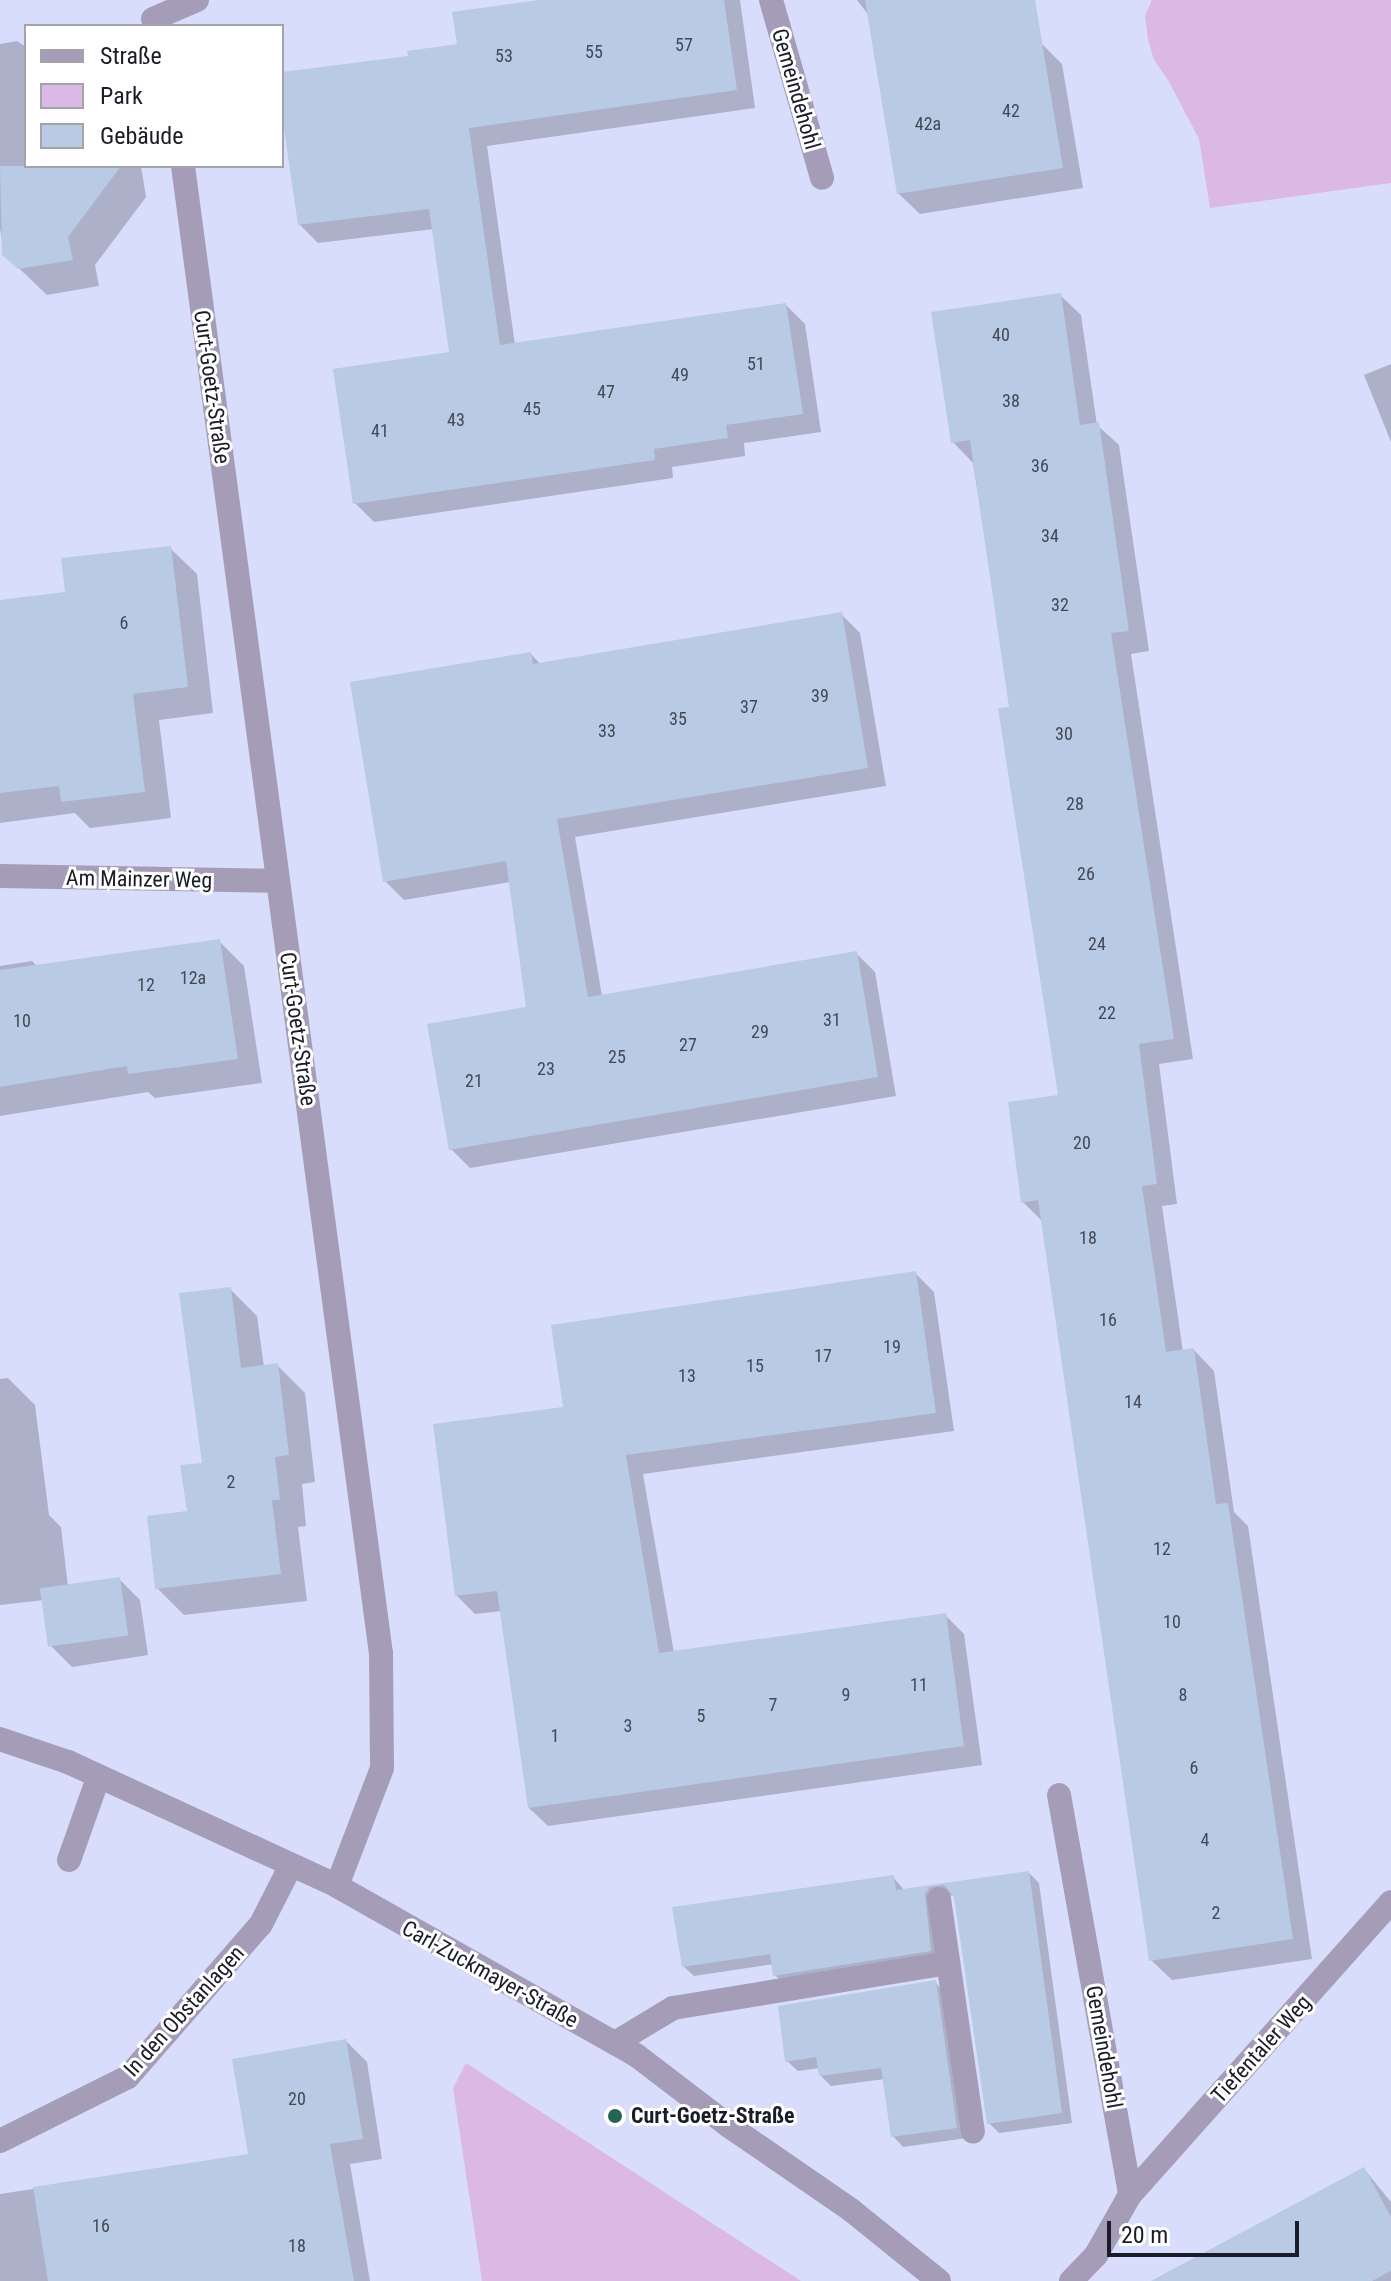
<!DOCTYPE html>
<html>
<head>
<meta charset="utf-8">
<style>
  body { margin:0 }
  #map { position:relative; width:1391px; height:2281px; overflow:hidden; background:#d8ddfb; font-family:"Roboto Condensed",sans-serif }
  div>[style] { position:absolute }
  .green>* { inset:0; background:#dcb9e5 }
  .shadow>* { inset:0; background:#0003 }
  .building>* { inset:0; background:#b8cae4; transform-origin:0 0 }
  .service>* { height:24px; margin:-12px; padding:0 12px; transform-origin:12px; border-radius:12px; background:#a59db8 }
  .minor>* { height:24px; margin:-12px; padding:0 12px; transform-origin:12px; border-radius:12px; background:#a59db8 }
  .dots>* { width:22px; height:22px; translate:-50% -50%; box-sizing:border-box; border:4px solid #fff; border-radius:50% }
  span { translate:-50% -50%; white-space:nowrap; text-align:center; line-height:1.15; -webkit-text-stroke:6px #fff; paint-order:stroke }
  .number-label { font-size:18px; color:#424856 }
  .number-label span { -webkit-text-stroke-width:0 }
  .street-label { font-size:22px; color:#1a1c27 }
  .poi-label { font-size:22px; color:#1a1c27; font-weight:700 }
  .left { translate:0 -50%; text-align:left }
  .legend { position:absolute; left:24px; top:24px; width:260px; height:144px; box-sizing:border-box; background:#fff; border:2px solid #a3a4a9; margin:0; padding:10px 14px; list-style:none; font-size:24px; color:#1a1c27 }
  .legend li { display:flex; align-items:center; gap:16px; height:40px }
  .legend b { width:40px; border:2px solid #a3a4a9 }
  .scale { position:absolute; left:1107px; top:2221px; width:192px; height:36px; box-sizing:border-box; border:4px solid #1a1c27; border-top:0; padding-left:10px; font-size:24px; line-height:28px; white-space:nowrap; color:#1a1c27; -webkit-text-stroke:6px #fff; paint-order:stroke }
</style>
</head>
<body>
<div id="map">
  <div class="green">
    <i style="clip-path:polygon(1152px 0,1391px 0,1391px 183px,1210px 208px,1199px 139px,1168px 80px,1154px 60px,1148px 40px,1145px 16px)"></i>
    <i style="clip-path:polygon(466px 2063px,801px 2281px,482px 2281px,453px 2088px)"></i>
  </div>
  <div class="shadow">
    <i style="clip-path:polygon(546px 0,740px 0,755px 108px,487px 146px,515px 345px,786px 305px,805px 324px,821px 432px,744px 443px,745px 456px,672px 467px,673px 478px,374px 522px,355px 503px,451px 354px,434px 229px,318px 243px,299px 224px,282px 74px,410px 58px,459px 46px)"></i>
    <i style="clip-path:polygon(857px 0,987px 0,1041px 43px,1062px 64px,1083px 188px,920px 214px,899px 194px,870px 17px)"></i>
    <i style="clip-path:polygon(17px 41px,26px 47px,26px 166px,141px 166px,146px 197px,95px 265px,99px 286px,47px 295px,4px 254px,0 228px,0 44px)"></i>
    <i style="clip-path:polygon(1060px 295px,1081px 315px,1097px 425px,1119px 445px,1149px 651px,1131px 654px,1193px 1059px,1159px 1064px,1177px 1204px,1162px 1206px,1183px 1352px,1194px 1350px,1214px 1371px,1234px 1512px,1248px 1526px,1312px 1959px,1172px 1980px,1151px 1960px,1043px 1222px,1023px 1202px,1060px 1096px,1012px 708px,973px 463px,953px 442px)"></i>
    <i style="clip-path:polygon(1391px 364px,1391px 442px,1364px 375px)"></i>
    <i style="clip-path:polygon(170px 548px,197px 574px,213px 713px,159px 720px,171px 818px,90px 828px,75px 813px,0 823px,0 602px,67px 594px)"></i>
    <i style="clip-path:polygon(841px 614px,860px 633px,886px 786px,575px 837px,602px 996px,856px 953px,875px 972px,896px 1096px,470px 1168px,451px 1149px,528px 1009px,510px 882px,404px 900px,385px 881px,531px 654px,541px 665px)"></i>
    <i style="clip-path:polygon(219px 941px,244px 966px,262px 1083px,155px 1098px,148px 1092px,0 1116px,0 966px,32px 961px,38px 967px)"></i>
    <i style="clip-path:polygon(915px 1273px,934px 1292px,954px 1431px,643px 1474px,674px 1653px,945px 1615px,964px 1634px,982px 1765px,548px 1826px,529px 1808px,502px 1611px,475px 1614px,456px 1595px,565px 1409px)"></i>
    <i style="clip-path:polygon(230px 1289px,257px 1316px,264px 1367px,278px 1366px,305px 1393px,315px 1482px,302px 1484px,306px 1526px,298px 1527px,307px 1601px,184px 1615px,157px 1588px,189px 1513px,204px 1464px)"></i>
    <i style="clip-path:polygon(8px 1378px,35px 1405px,49px 1515px,61px 1527px,68px 1587px,119px 1579px,140px 1600px,148px 1655px,72px 1667px,51px 1646px,44px 1600px,0 1605px,0 1379px)"></i>
    <i style="clip-path:polygon(1029px 1873px,1039px 1883px,1072px 2123px,999px 2133px,989px 2123px,956px 1895px,941px 1896px,941px 1960px,786px 1986px,775px 1975px,774px 1964px,694px 1976px,683px 1966px,893px 1877px,904px 1890px)"></i>
    <i style="clip-path:polygon(935px 1982px,945px 1993px,967px 2138px,903px 2147px,893px 2136px,885px 2079px,831px 2086px,821px 2076px,820px 2068px,798px 2071px,787px 2061px)"></i>
    <i style="clip-path:polygon(346px 2041px,367px 2062px,382px 2159px,350px 2164px,370px 2281px,0 2281px,0 2194px,250px 2156px)"></i>
    <i style="clip-path:polygon(1364px 2169px,1391px 2202px,1391px 2281px,1226px 2281px)"></i>
  </div>
  <div class="building">
    <i style="clip-path:polygon(539px 0,724px 0,737px 90px,469px 128px,500px 345px,786px 303px,803px 414px,726px 425px,728px 438px,654px 449px,655px 460px,353px 504px,333px 369px,449px 352px,429px 209px,298px 225px,282px 115px,282px 72px,408px 56px,407px 51px,457px 44px,452px 12px)"></i>
    <i style="clip-path:polygon(865px 0,1035px 0,1063px 168px,897px 194px)"></i>
    <i style="clip-path:polygon(0 166px,121px 166px,68px 237px,73px 260px,18px 269px,2px 255px)"></i>
    <i style="clip-path:polygon(1061px 293px,1080px 425px,1099px 422px,1129px 631px,1111px 633px,1174px 1039px,1139px 1044px,1157px 1184px,1142px 1186px,1166px 1352px,1194px 1348px,1216px 1504px,1228px 1503px,1293px 1939px,1149px 1961px,1038px 1200px,1021px 1203px,1008px 1102px,1058px 1095px,998px 708px,1009px 707px,970px 440px,951px 443px,931px 312px)"></i>
    <i style="clip-path:polygon(171px 546px,188px 687px,133px 694px,145px 792px,61px 802px,59px 786px,0 793px,0 600px,65px 592px,61px 558px)"></i>
    <i style="clip-path:polygon(842px 612px,868px 768px,557px 819px,588px 997px,857px 951px,878px 1077px,449px 1150px,427px 1024px,526px 1007px,506px 861px,383px 882px,350px 682px,531px 652px,533px 664px)"></i>
    <i style="clip-path:polygon(220px 939px,238px 1059px,128px 1074px,127px 1066px,0 1087px,0 970px)"></i>
    <i style="clip-path:polygon(916px 1271px,936px 1413px,626px 1455px,659px 1653px,946px 1613px,964px 1746px,528px 1808px,497px 1591px,455px 1596px,433px 1424px,563px 1407px,551px 1325px)"></i>
    <i style="clip-path:polygon(231px 1287px,241px 1368px,278px 1363px,289px 1455px,275px 1457px,280px 1500px,272px 1500px,281px 1574px,155px 1589px,147px 1516px,187px 1511px,180px 1465px,202px 1463px,179px 1293px)"></i>
    <i style="left:120px;top:1577px;width:59px;height:81px;rotate:82deg"></i>
    <i style="clip-path:polygon(1029px 1871px,1062px 2113px,987px 2124px,954px 1897px,944px 1885px,930px 1887px,925px 1894px,931px 1951px,773px 1976px,770px 1954px,682px 1967px,672px 1907px,894px 1875px,896px 1890px)"></i>
    <i style="clip-path:polygon(936px 1980px,957px 2128px,891px 2137px,881px 2068px,819px 2076px,816px 2057px,785px 2062px,778px 2006px)"></i>
    <i style="clip-path:polygon(346px 2039px,363px 2139px,330px 2144px,354px 2281px,48px 2281px,33px 2187px,248px 2154px,232px 2059px)"></i>
    <i style="clip-path:polygon(1364px 2167px,1391px 2217px,1391px 2271px,1372px 2281px,1151px 2281px)"></i>
  </div>
  <div class="service">
    <i style="left:1059px;top:1795px;width:406px;rotate:79.9deg"></i>
    <i style="left:69px;top:1860px;width:87px;rotate:-70.5deg"></i>
    <i style="left:939px;top:1899px;width:235px;rotate:81.7deg"></i>
    <i style="left:615px;top:2043px;width:68px;rotate:-31.1deg"></i>
    <i style="left:673px;top:2008px;width:279px;rotate:-9.3deg"></i>
    <i style="left:1071px;top:2281px;width:36px;rotate:-46deg"></i>
    <i style="left:1096px;top:2255px;width:69px;rotate:-60.5deg"></i>
    <i style="left:1130px;top:2195px;width:392px;rotate:-48.3deg"></i>
  </div>
  <div class="minor">
    <i style="left:771px;top:0;width:185px;rotate:74deg"></i>
    <i style="left:153px;top:19px;width:48px;rotate:-23.4deg"></i>
    <i style="left:183px;top:166px;width:1500px;rotate:82.42deg"></i>
    <i style="left:381px;top:1653px;width:115px;rotate:89.5deg"></i>
    <i style="left:382px;top:1768px;width:126px;rotate:110.9deg"></i>
    <i style="left:0;top:876px;width:277px;rotate:1deg"></i>
    <i style="left:0;top:1739px;width:72px;rotate:18.7deg"></i>
    <i style="left:68px;top:1762px;width:296px;rotate:24.7deg"></i>
    <i style="left:337px;top:1886px;width:343px;rotate:29.5deg"></i>
    <i style="left:636px;top:2055px;width:117px;rotate:37.4deg"></i>
    <i style="left:729px;top:2126px;width:148px;rotate:34.5deg"></i>
    <i style="left:851px;top:2210px;width:113px;rotate:38.9deg"></i>
    <i style="left:0;top:2141px;width:143px;rotate:-26.6deg"></i>
    <i style="left:128px;top:2077px;width:203px;rotate:-49deg"></i>
    <i style="left:261px;top:1924px;width:66px;rotate:-63deg"></i>
  </div>
  <div class="dots">
    <i style="left:615px;top:2116px;background:#236555"></i>
  </div>
  <div class="number-label">
    <span style="left:684px;top:45px">57</span>
    <span style="left:594px;top:52px">55</span>
    <span style="left:504px;top:56px">53</span>
    <span style="left:1011px;top:111px">42</span>
    <span style="left:928px;top:124px">42a</span>
    <span style="left:1001px;top:335px">40</span>
    <span style="left:756px;top:364px">51</span>
    <span style="left:680px;top:375px">49</span>
    <span style="left:606px;top:392px">47</span>
    <span style="left:1011px;top:401px">38</span>
    <span style="left:532px;top:409px">45</span>
    <span style="left:456px;top:420px">43</span>
    <span style="left:380px;top:431px">41</span>
    <span style="left:1040px;top:466px">36</span>
    <span style="left:1050px;top:536px">34</span>
    <span style="left:1060px;top:605px">32</span>
    <span style="left:124px;top:623px">6</span>
    <span style="left:820px;top:696px">39</span>
    <span style="left:749px;top:707px">37</span>
    <span style="left:678px;top:719px">35</span>
    <span style="left:607px;top:731px">33</span>
    <span style="left:1064px;top:734px">30</span>
    <span style="left:1075px;top:804px">28</span>
    <span style="left:1086px;top:874px">26</span>
    <span style="left:1097px;top:944px">24</span>
    <span style="left:193px;top:978px">12a</span>
    <span style="left:146px;top:985px">12</span>
    <span style="left:1107px;top:1013px">22</span>
    <span style="left:832px;top:1020px">31</span>
    <span style="left:22px;top:1021px">10</span>
    <span style="left:760px;top:1032px">29</span>
    <span style="left:688px;top:1045px">27</span>
    <span style="left:617px;top:1057px">25</span>
    <span style="left:546px;top:1069px">23</span>
    <span style="left:474px;top:1081px">21</span>
    <span style="left:1082px;top:1143px">20</span>
    <span style="left:1088px;top:1238px">18</span>
    <span style="left:1108px;top:1320px">16</span>
    <span style="left:892px;top:1347px">19</span>
    <span style="left:823px;top:1356px">17</span>
    <span style="left:755px;top:1366px">15</span>
    <span style="left:687px;top:1376px">13</span>
    <span style="left:1133px;top:1402px">14</span>
    <span style="left:231px;top:1482px">2</span>
    <span style="left:1162px;top:1549px">12</span>
    <span style="left:1172px;top:1622px">10</span>
    <span style="left:919px;top:1685px">11</span>
    <span style="left:846px;top:1695px">9</span>
    <span style="left:1183px;top:1695px">8</span>
    <span style="left:773px;top:1705px">7</span>
    <span style="left:701px;top:1716px">5</span>
    <span style="left:628px;top:1726px">3</span>
    <span style="left:555px;top:1736px">1</span>
    <span style="left:1194px;top:1768px">6</span>
    <span style="left:1205px;top:1840px">4</span>
    <span style="left:1216px;top:1913px">2</span>
    <span style="left:297px;top:2099px">20</span>
    <span style="left:101px;top:2226px">16</span>
    <span style="left:297px;top:2246px">18</span>
  </div>
  <div class="street-label">
    <span style="left:796px;top:89px;rotate:74deg">Gemeindehohl</span>
    <span style="left:212px;top:387px;rotate:82deg">Curt-Goetz-Straße</span>
    <span style="left:139px;top:879px;rotate:1deg">Am Mainzer Weg</span>
    <span style="left:298px;top:1029px;rotate:82deg">Curt-Goetz-Straße</span>
    <span style="left:490px;top:1974px;rotate:29deg">Carl-Zuckmayer-Straße</span>
    <span style="left:184px;top:2011px;rotate:-48deg">In den Obstanlagen</span>
    <span style="left:1104px;top:2047px;rotate:80deg">Gemeindehohl</span>
    <span style="left:1261px;top:2049px;rotate:-48deg">Tiefentaler Weg</span>
  </div>
  <div class="poi-label">
    <span class="left" style="left:631px;top:2116px">Curt-Goetz-Straße</span>
  </div>
  <ul class="legend">
  <li><b style="height:10px;background:#a59db8"></b>Straße</li>
  <li><b style="height:22px;background:#dcb9e5"></b>Park</li>
  <li><b style="height:22px;background:#b8cae4"></b>Gebäude</li>
  </ul>
  <div class="scale">20 m</div>
</div>
</body>
</html>
